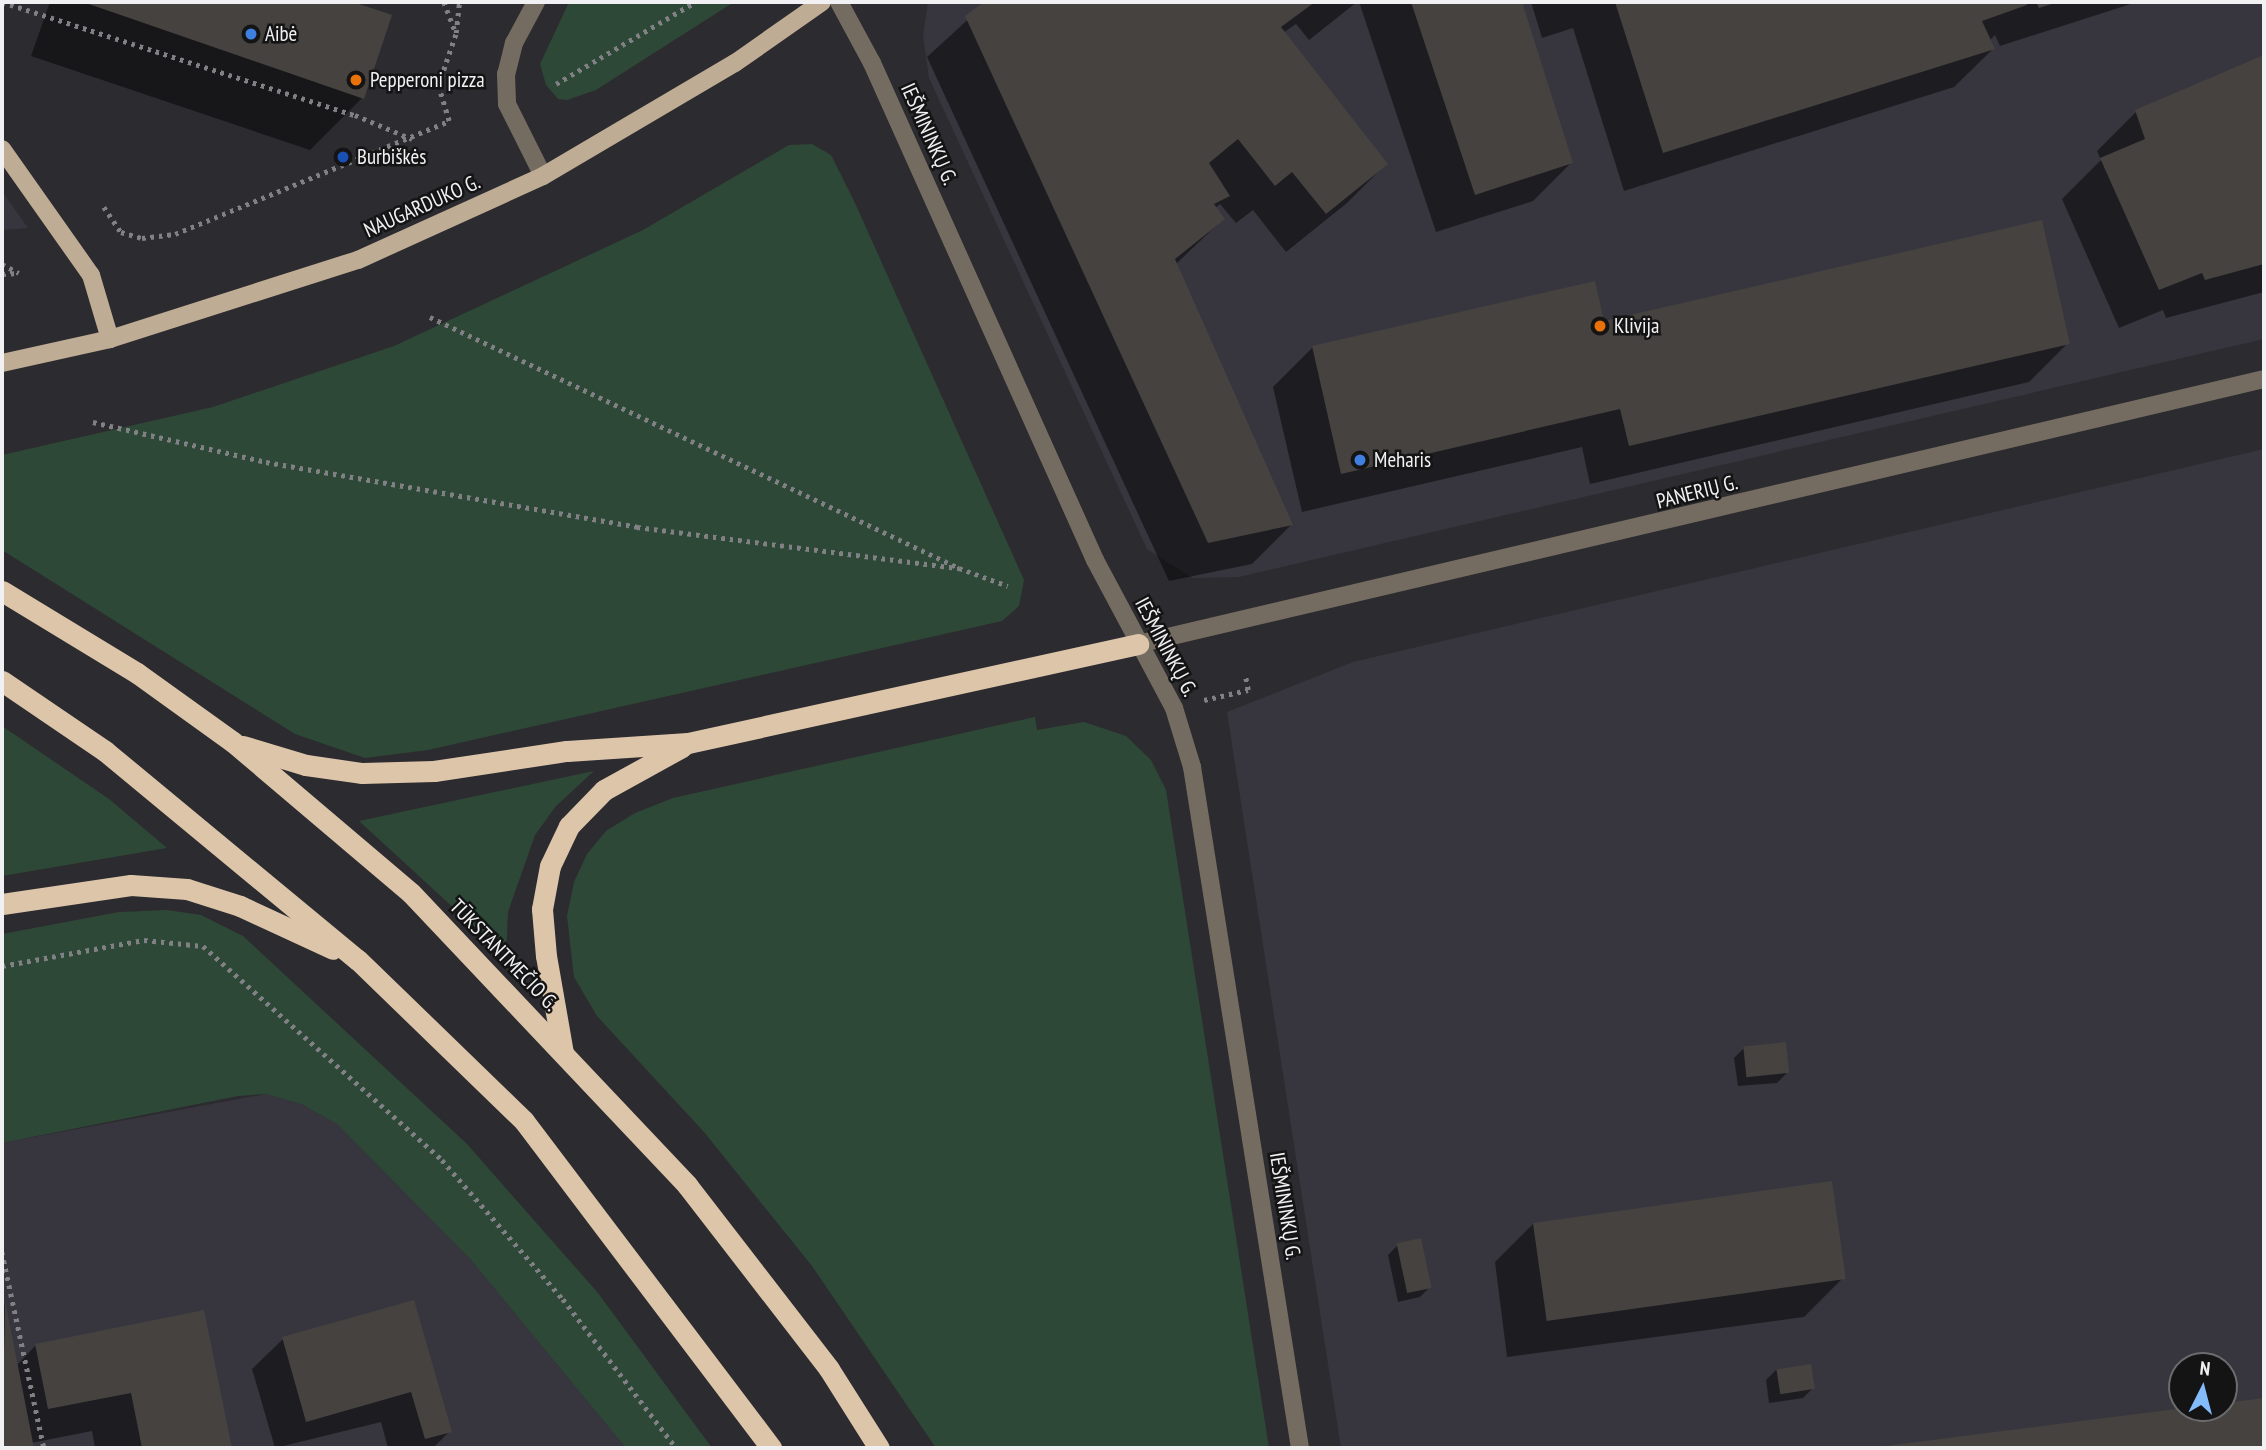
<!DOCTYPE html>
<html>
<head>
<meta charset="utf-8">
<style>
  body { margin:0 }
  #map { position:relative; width:2266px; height:1450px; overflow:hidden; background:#2c2b2f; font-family:"PT Sans Narrow",sans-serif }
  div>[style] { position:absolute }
  .built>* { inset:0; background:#37363f }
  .green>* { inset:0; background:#2e4837 }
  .shadow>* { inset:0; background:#0007 }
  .building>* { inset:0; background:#45423f; transform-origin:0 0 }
  .path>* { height:4.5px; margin-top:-2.25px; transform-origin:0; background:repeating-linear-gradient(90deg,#818084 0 3.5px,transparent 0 8.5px) }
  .minor>* { height:18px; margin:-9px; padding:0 9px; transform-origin:9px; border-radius:9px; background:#756c61 }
  .major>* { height:18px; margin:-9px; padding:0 9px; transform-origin:9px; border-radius:9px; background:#bfac95 }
  .highway>* { height:21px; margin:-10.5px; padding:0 10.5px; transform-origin:10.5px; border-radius:10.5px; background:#ddc5aa }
  .dots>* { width:19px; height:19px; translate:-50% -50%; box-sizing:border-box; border:4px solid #141415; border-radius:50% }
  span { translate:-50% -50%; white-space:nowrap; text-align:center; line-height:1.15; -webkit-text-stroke:5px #141415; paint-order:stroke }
  .poi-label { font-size:21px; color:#f1f0f3 }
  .left { translate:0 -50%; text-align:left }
  .street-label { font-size:21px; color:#f1f0f3 }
  .frame { position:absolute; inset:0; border:4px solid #f1f0f3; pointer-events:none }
  .north { position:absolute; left:2168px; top:1352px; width:70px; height:70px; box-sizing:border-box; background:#141415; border:2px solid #6c6c6e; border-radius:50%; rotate:6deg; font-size:19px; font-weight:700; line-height:28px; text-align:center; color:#f1f0f3 }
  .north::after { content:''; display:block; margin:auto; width:24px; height:32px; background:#84bbfb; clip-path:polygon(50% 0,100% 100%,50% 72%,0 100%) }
</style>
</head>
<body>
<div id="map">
  <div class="built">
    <i style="clip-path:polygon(928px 2px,2264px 2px,2264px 339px,1239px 577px,1193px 578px,1147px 549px,929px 78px,923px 35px)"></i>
    <i style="clip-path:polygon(2px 191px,28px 228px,2px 230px)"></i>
    <i style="clip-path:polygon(evenodd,2264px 449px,2264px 1448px,1341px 1448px,1227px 712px,1353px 662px,2264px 449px,2182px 1366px,2224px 1366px,2224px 1408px,2182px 1408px,2182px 1366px)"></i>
    <i style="clip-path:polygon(266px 1094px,301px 1104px,337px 1124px,471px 1260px,626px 1448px,2px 1448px,2px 1143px)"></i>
  </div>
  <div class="green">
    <i style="clip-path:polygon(569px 2px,734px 2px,596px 90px,567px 100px,558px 99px,546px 85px,540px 64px)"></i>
    <i style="clip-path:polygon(812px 144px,831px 155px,855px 203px,1024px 580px,1019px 606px,1002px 621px,428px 750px,365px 758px,295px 734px,2px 550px,2px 455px,213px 407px,394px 346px,643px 230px,789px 145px)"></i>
    <i style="clip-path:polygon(1035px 717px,1037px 730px,1084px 722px,1126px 736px,1151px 760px,1166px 790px,1269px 1448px,936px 1448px,812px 1266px,704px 1132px,597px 1016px,574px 977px,567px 916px,574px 882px,587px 854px,606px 831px,635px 813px,673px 798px)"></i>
    <i style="clip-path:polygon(2px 726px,109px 799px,167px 848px,2px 876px)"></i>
    <i style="clip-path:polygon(594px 771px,556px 806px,535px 835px,508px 912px,506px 956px,359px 821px)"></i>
    <i style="clip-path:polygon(167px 910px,201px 915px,243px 936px,467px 1144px,598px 1293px,712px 1448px,626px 1448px,471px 1260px,337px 1124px,301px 1104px,266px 1094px,238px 1096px,2px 1143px,2px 934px,119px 912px)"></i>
  </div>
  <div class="shadow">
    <i style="clip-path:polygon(50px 2px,348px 2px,390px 16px,362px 98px,310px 150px,31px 56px)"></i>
    <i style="clip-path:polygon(987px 2px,1357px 2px,1309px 40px,1296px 24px,1283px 33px,1386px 164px,1347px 203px,1286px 252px,1253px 210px,1236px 223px,1220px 204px,1215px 208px,1223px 219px,1175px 265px,1291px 525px,1252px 564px,1169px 581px,927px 57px)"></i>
    <i style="clip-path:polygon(1359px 2px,1520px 2px,1572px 162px,1533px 201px,1436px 232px)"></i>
    <i style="clip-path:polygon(1531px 2px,2137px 2px,2000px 46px,1995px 35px,1989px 41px,1993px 49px,1954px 87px,1624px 191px,1573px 28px,1542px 38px)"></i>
    <i style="clip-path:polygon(2263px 58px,2264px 292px,2166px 318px,2163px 310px,2119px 328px,2062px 199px,2101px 160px,2097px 151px,2136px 112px)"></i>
    <i style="clip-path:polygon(1593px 283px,1602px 324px,2068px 343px,2029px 382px,1590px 484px,1582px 447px,1302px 512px,1273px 387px,1312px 348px)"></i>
    <i style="clip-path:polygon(1744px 1048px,1787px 1073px,1777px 1083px,1738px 1086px,1734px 1058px)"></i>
    <i style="clip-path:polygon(1534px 1223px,1843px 1278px,1804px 1317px,1507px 1357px,1495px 1262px)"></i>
    <i style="clip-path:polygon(1398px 1245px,1430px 1287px,1420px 1297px,1398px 1302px,1388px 1255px)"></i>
    <i style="clip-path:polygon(4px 1302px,16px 1366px,36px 1345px,203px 1312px,230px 1448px,95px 1448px,92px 1431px,31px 1443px,32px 1448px,2px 1448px)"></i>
    <i style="clip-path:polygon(413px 1302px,450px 1431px,433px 1448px,388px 1448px,381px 1422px,275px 1448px,252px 1369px,283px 1339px)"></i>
    <i style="clip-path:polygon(1776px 1370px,1813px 1388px,1803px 1398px,1769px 1403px,1766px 1380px)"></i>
    <i style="clip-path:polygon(2264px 1400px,2264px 1448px,1871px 1448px,2224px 1408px)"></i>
  </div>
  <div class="building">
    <i style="clip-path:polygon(83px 2px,353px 2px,392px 15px,364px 99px)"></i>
    <i style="clip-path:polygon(984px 2px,1315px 2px,1281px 27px,1388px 164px,1326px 214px,1292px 172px,1275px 186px,1238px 139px,1209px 163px,1230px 196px,1214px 204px,1225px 219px,1175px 259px,1293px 525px,1208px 543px,965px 16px)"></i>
    <i style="clip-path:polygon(1411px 2px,1522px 2px,1573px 163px,1475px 195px)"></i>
    <i style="clip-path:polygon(1615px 2px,2026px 2px,2027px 5px,1982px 21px,1995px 49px,1663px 153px)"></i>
    <i style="clip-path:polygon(2036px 2px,2058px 2px,2039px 8px)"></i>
    <i style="clip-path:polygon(2264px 55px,2264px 264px,2205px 280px,2202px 273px,2159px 290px,2100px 158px,2145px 139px,2135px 110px)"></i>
    <i style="clip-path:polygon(2042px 220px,2070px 344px,1629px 446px,1620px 409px,1341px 474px,1312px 346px,1595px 281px,1604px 321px)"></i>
    <i style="left:1786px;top:1042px;width:31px;height:43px;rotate:84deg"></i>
    <i style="left:1832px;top:1181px;width:99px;height:302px;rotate:82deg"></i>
    <i style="left:1421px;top:1238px;width:51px;height:25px;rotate:78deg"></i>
    <i style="clip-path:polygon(5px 1300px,34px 1448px,2px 1448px)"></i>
    <i style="clip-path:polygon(414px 1300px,452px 1432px,425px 1439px,411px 1392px,306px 1422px,282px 1337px)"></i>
    <i style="clip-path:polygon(204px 1310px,232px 1448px,142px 1448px,131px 1393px,48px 1409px,35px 1344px)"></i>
    <i style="left:1811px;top:1364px;width:25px;height:35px;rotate:81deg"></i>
    <i style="clip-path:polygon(2264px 1398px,2264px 1448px,1870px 1448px,2184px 1408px,2224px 1408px,2224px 1403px)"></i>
  </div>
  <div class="path">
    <i style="left:2px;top:2px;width:371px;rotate:17.8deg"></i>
    <i style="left:355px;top:115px;width:62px;rotate:22.8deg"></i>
    <i style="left:444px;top:2px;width:30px;rotate:69deg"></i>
    <i style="left:556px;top:84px;width:161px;rotate:-30.5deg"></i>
    <i style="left:104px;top:207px;width:30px;rotate:56deg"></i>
    <i style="left:121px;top:232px;width:22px;rotate:16deg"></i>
    <i style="left:142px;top:238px;width:33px;rotate:-7deg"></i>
    <i style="left:175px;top:234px;width:296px;rotate:-22.4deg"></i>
    <i style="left:449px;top:121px;width:37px;rotate:-107deg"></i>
    <i style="left:438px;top:86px;width:56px;rotate:-71.2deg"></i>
    <i style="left:456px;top:33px;width:31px;rotate:-84deg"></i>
    <i style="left:2px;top:264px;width:19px;rotate:28deg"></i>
    <i style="left:2px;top:274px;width:16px;rotate:-4deg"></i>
    <i style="left:430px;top:317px;width:586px;rotate:25.38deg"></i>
    <i style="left:959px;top:568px;width:52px;rotate:20.2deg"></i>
    <i style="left:93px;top:422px;width:178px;rotate:13deg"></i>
    <i style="left:266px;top:462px;width:377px;rotate:9.9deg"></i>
    <i style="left:637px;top:527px;width:325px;rotate:7.3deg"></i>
    <i style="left:1204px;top:700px;width:45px;rotate:-12.8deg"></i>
    <i style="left:1248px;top:690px;width:15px;rotate:-101deg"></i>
    <i style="left:2px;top:966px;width:144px;rotate:-10.4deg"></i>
    <i style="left:144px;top:940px;width:59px;rotate:5.8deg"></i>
    <i style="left:203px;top:946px;width:321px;rotate:41.8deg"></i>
    <i style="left:442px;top:1160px;width:184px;rotate:49deg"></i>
    <i style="left:563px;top:1299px;width:187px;rotate:52.8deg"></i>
    <i style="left:2px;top:1252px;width:200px;rotate:77.9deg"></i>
  </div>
  <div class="minor">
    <i style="left:536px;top:2px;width:47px;rotate:118.2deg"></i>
    <i style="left:514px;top:43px;width:32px;rotate:104deg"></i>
    <i style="left:506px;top:74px;width:30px;rotate:88deg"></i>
    <i style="left:507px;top:104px;width:80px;rotate:63.4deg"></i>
    <i style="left:839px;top:2px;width:69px;rotate:61.6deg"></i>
    <i style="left:872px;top:63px;width:545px;rotate:65.83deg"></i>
    <i style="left:1095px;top:560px;width:168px;rotate:61.9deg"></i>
    <i style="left:1174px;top:708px;width:62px;rotate:73deg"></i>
    <i style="left:1192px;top:767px;width:690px;rotate:80.99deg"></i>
    <i style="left:1138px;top:644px;width:1157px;rotate:-13.24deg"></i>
  </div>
  <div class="major">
    <i style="left:2px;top:149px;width:154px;rotate:54.8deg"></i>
    <i style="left:91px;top:275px;width:67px;rotate:73.5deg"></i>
    <i style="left:2px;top:363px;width:111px;rotate:-12.5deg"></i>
    <i style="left:110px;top:339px;width:260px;rotate:-17.7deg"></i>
    <i style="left:358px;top:260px;width:203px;rotate:-24.4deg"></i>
    <i style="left:543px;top:176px;width:223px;rotate:-30.5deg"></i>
    <i style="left:735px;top:63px;width:106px;rotate:-35deg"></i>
  </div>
  <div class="highway">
    <i style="left:2px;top:591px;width:158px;rotate:31.3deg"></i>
    <i style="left:137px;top:673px;width:118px;rotate:35.7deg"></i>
    <i style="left:233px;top:742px;width:233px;rotate:40.3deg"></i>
    <i style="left:411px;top:893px;width:402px;rotate:46.6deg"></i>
    <i style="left:687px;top:1185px;width:232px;rotate:52.3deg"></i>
    <i style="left:829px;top:1369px;width:93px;rotate:57.7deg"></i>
    <i style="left:2px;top:681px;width:125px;rotate:34.2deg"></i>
    <i style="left:105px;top:751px;width:328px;rotate:39.6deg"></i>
    <i style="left:358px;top:960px;width:231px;rotate:44.1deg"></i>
    <i style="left:524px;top:1121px;width:410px;rotate:52.9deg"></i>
    <i style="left:243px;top:746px;width:66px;rotate:16.8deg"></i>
    <i style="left:306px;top:765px;width:57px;rotate:8.1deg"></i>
    <i style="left:362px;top:773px;width:72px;rotate:-1.6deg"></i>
    <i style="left:434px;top:771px;width:134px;rotate:-8.6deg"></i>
    <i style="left:567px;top:751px;width:121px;rotate:-3.8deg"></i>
    <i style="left:688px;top:743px;width:461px;rotate:-12.4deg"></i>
    <i style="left:2px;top:904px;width:130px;rotate:-8.4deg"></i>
    <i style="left:131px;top:885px;width:56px;rotate:4.1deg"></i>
    <i style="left:187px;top:889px;width:56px;rotate:17.8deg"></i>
    <i style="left:240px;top:906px;width:102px;rotate:24.8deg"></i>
    <i style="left:563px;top:1053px;width:98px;rotate:-99.9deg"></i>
    <i style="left:546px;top:956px;width:47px;rotate:-94.9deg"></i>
    <i style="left:542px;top:909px;width:44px;rotate:-79.5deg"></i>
    <i style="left:550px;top:866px;width:44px;rotate:-64.6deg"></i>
    <i style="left:569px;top:826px;width:50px;rotate:-45.8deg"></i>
    <i style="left:604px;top:790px;width:89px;rotate:-28.9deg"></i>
  </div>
  <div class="dots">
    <i style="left:251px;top:34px;background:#3f7fe0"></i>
    <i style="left:356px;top:80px;background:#e8710a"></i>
    <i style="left:343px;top:157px;background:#1a4fb4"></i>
    <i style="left:1600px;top:326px;background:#e8710a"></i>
    <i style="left:1360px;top:460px;background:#3f7fe0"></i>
  </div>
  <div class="poi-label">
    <span class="left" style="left:265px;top:34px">Aibė</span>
    <span class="left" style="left:370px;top:80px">Pepperoni pizza</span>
    <span class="left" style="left:357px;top:157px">Burbiškės</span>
    <span class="left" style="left:1614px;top:326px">Klivija</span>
    <span class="left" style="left:1374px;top:460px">Meharis</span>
  </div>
  <div class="street-label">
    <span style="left:929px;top:134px;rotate:66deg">IEŠMININKŲ G.</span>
    <span style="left:422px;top:206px;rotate:-24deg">NAUGARDUKO G.</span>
    <span style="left:1697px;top:492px;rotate:-14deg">PANERIŲ G.</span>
    <span style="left:1166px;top:647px;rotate:62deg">IEŠMININKŲ G.</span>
    <span style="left:504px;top:955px;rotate:46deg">TŪKSTANTMEČIO G.</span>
    <span style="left:1285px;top:1206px;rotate:81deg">IEŠMININKŲ G.</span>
  </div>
  <div class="frame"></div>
  <div class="north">N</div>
</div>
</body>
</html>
